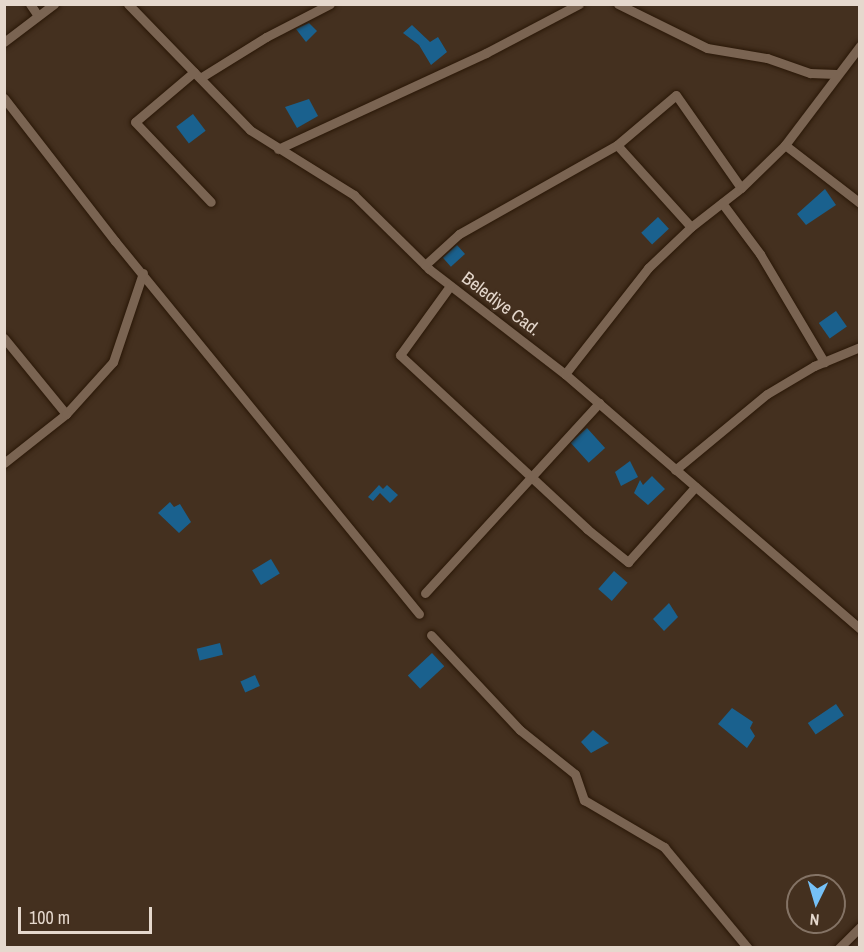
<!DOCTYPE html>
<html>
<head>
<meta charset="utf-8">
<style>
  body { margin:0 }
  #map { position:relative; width:864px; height:952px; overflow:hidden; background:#44301f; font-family:"Archivo Narrow",sans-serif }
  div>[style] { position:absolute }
  .building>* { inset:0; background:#1a618e; transform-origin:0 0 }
  .roads { filter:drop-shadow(0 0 2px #291707) drop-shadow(0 0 2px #291707) }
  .minor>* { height:9px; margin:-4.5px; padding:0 4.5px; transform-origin:4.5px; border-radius:4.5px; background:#7a6452 }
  span { translate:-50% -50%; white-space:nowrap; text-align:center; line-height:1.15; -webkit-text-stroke:4.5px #44301f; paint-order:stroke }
  .street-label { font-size:18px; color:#e5d8cd }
  .frame { position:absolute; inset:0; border:6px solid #e5d8cd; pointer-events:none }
  .north { position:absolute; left:786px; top:874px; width:60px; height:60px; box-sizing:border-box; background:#44301f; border:2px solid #847365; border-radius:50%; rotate:185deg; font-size:16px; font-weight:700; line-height:24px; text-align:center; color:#e5d8cd }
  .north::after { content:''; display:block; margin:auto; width:21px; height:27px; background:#75c0f6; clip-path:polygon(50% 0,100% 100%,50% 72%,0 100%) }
  .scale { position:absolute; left:18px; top:907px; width:134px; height:27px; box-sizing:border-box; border:3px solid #e5d8cd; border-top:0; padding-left:8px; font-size:18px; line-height:21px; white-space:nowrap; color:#e5d8cd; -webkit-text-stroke:4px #44301f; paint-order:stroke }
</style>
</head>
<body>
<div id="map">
  <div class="building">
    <i style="clip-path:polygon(309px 23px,317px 31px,306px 42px,296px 29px)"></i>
    <i style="clip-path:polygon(412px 25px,430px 42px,438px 37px,447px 52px,431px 65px,419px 45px,403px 33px)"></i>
    <i style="clip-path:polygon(309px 99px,318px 116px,297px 128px,285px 107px)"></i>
    <i style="left:193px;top:114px;width:21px;height:21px;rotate:53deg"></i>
    <i style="clip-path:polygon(825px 189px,836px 205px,806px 225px,797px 214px)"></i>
    <i style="left:658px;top:217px;width:16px;height:23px;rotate:47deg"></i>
    <i style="left:457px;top:245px;width:12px;height:19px;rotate:48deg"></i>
    <i style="left:836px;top:311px;width:19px;height:21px;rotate:55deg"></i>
    <i style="left:587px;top:428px;width:27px;height:22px;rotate:48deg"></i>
    <i style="clip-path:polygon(630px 461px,638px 477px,621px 486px,615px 472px)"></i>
    <i style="clip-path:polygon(652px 476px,665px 489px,648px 505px,634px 493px,640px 480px,643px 485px)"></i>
    <i style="clip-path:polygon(379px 485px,383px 489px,387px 485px,398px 495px,390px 503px,380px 493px,373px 501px,368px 497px)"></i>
    <i style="clip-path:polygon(170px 502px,174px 507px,180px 504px,191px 522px,179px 533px,158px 513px)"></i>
    <i style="left:271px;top:559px;width:17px;height:22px;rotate:59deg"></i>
    <i style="left:614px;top:571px;width:18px;height:24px;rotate:41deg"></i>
    <i style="clip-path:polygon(669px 603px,678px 617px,664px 631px,653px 619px)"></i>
    <i style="left:220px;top:643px;width:12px;height:24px;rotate:76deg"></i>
    <i style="left:432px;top:653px;width:18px;height:33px;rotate:47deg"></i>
    <i style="left:255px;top:675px;width:12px;height:16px;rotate:66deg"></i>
    <i style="left:836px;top:704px;width:14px;height:34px;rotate:56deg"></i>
    <i style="clip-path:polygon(732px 708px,753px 722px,750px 728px,755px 736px,747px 748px,718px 724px)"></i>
    <i style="clip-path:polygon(593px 730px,609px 743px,591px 753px,581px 742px)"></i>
  </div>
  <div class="roads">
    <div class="minor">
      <i style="left:30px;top:4px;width:14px;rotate:56deg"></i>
      <i style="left:128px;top:4px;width:175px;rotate:45.9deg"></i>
      <i style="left:250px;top:130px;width:123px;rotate:32deg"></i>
      <i style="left:354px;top:195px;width:105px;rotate:44.6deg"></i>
      <i style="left:429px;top:269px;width:172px;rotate:37.7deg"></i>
      <i style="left:565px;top:374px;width:390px;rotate:40.8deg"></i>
      <i style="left:618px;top:4px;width:99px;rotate:26.3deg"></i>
      <i style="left:707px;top:48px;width:61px;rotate:9.5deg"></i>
      <i style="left:767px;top:58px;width:46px;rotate:19.2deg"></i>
      <i style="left:810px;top:73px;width:26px;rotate:2deg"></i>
      <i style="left:4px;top:42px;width:63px;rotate:-37.2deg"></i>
      <i style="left:194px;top:72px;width:77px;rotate:139.7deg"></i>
      <i style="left:135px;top:122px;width:110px;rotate:46.5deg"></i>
      <i style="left:200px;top:78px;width:78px;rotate:-31.8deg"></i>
      <i style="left:266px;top:37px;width:72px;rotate:-27.3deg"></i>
      <i style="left:4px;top:98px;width:181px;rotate:52.2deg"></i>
      <i style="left:115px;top:241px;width:481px;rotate:50.8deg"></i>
      <i style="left:617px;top:145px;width:110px;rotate:47.9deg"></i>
      <i style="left:785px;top:145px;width:95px;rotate:37.7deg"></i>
      <i style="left:278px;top:149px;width:229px;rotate:-24.8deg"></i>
      <i style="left:486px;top:53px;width:105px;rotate:-27.8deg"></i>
      <i style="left:722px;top:203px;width:64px;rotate:53.3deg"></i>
      <i style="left:760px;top:254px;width:126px;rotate:59.3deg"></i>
      <i style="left:425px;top:265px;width:46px;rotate:-42.4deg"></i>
      <i style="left:459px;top:234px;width:181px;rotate:-29.4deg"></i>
      <i style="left:617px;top:145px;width:77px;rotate:-40.3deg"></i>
      <i style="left:676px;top:95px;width:113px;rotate:55deg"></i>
      <i style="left:450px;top:286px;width:85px;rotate:125.9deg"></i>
      <i style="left:400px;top:355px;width:255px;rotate:42.9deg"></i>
      <i style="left:587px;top:529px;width:53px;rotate:38.8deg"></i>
      <i style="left:628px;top:562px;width:101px;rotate:-48.2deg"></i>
      <i style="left:4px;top:338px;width:98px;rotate:50.8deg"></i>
      <i style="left:565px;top:374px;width:135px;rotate:-51.9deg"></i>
      <i style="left:648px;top:268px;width:59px;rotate:-43.6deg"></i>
      <i style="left:691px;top:227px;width:63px;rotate:-38deg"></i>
      <i style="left:741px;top:188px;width:62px;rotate:-44.3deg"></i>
      <i style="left:785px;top:145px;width:124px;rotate:-52.9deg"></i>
      <i style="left:4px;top:463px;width:79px;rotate:-38.3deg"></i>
      <i style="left:66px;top:414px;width:70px;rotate:-47.9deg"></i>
      <i style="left:113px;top:362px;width:94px;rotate:-71.4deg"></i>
      <i style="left:675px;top:470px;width:119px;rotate:-39.6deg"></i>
      <i style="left:767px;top:394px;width:55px;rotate:-30.8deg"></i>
      <i style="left:814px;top:366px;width:50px;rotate:-22.4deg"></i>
      <i style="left:425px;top:593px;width:258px;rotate:-47.5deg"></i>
      <i style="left:431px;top:635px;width:130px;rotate:46.9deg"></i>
      <i style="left:520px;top:730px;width:70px;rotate:38.7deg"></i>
      <i style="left:575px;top:774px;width:28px;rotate:71deg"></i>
      <i style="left:584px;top:800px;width:93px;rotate:30.4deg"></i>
      <i style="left:664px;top:847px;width:131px;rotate:50.3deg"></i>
      <i style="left:839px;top:948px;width:30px;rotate:-45deg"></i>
    </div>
  </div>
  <div class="street-label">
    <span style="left:501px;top:304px;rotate:37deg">Belediye Cad.</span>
  </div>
  <div class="frame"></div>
  <div class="north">N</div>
  <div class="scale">100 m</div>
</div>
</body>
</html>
